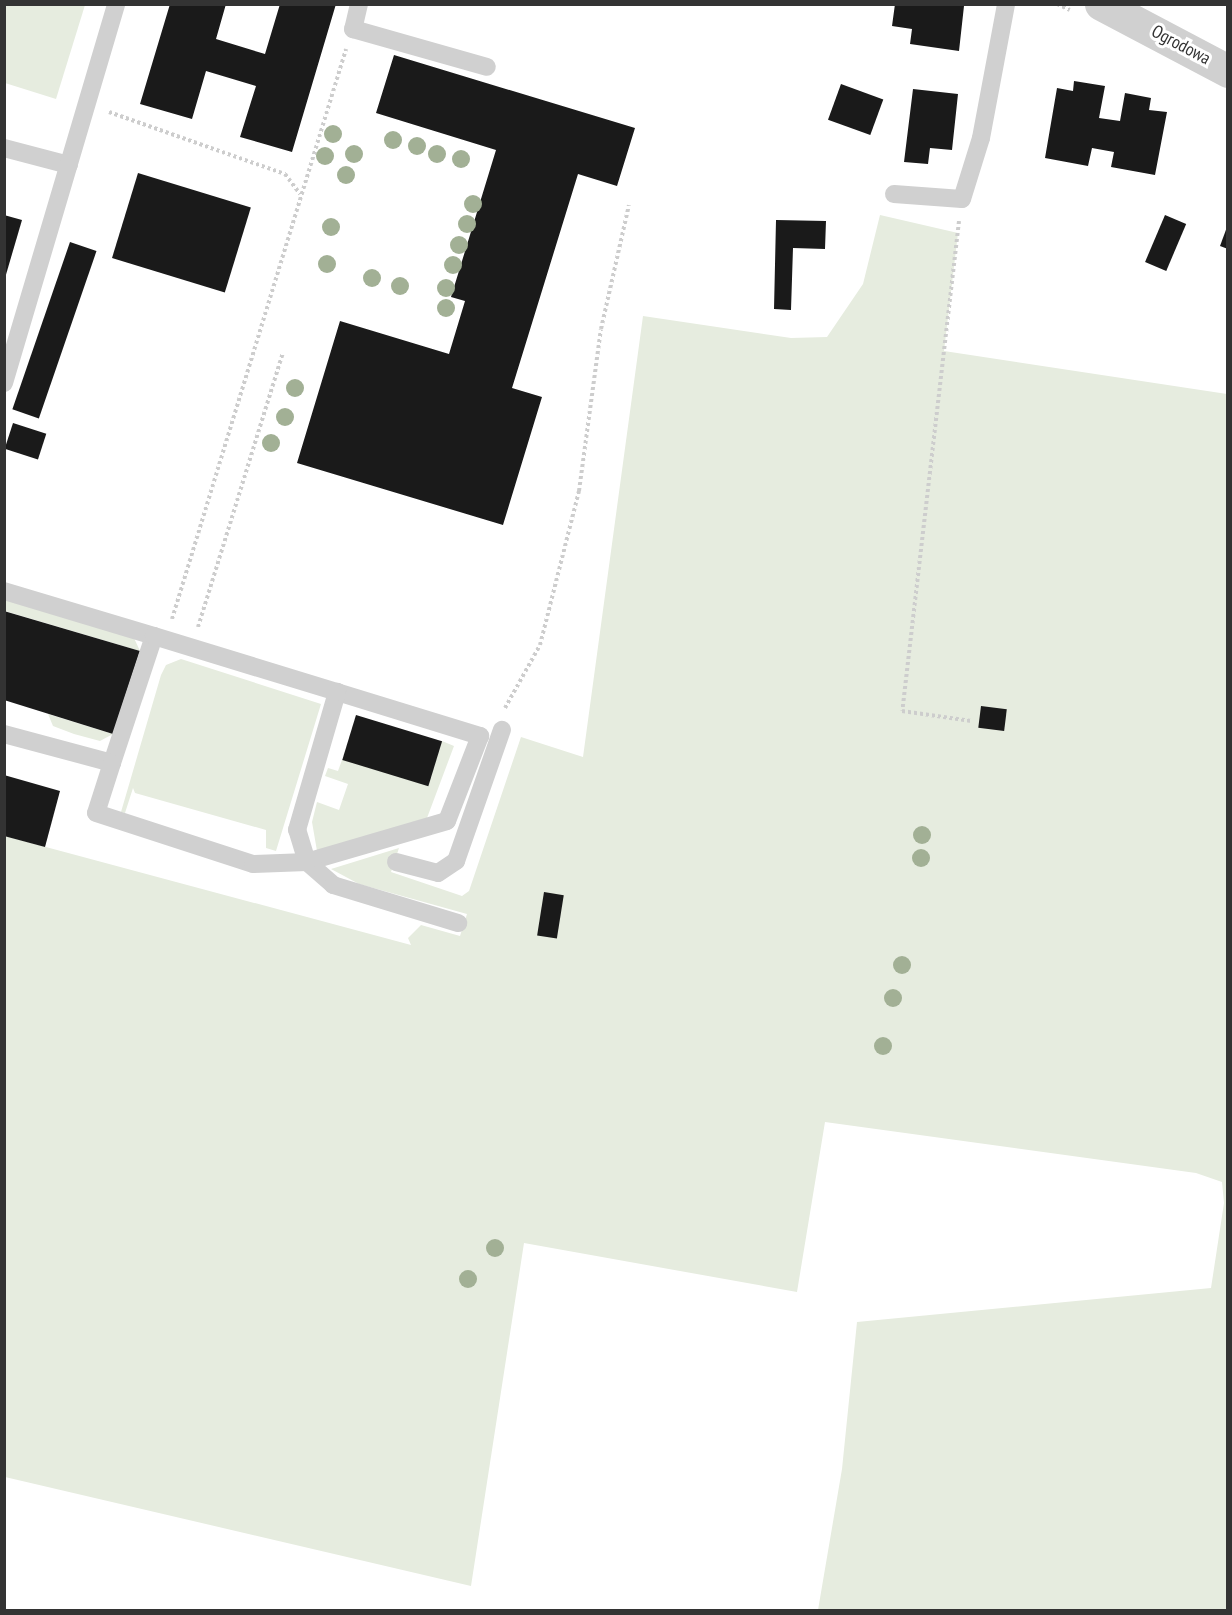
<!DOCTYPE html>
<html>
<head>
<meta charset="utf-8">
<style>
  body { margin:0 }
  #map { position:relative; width:1232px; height:1615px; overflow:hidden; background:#fff; font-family:"PT Sans Narrow",sans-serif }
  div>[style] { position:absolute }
  .green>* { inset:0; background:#e6ecdf }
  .building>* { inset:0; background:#1a1a1a; transform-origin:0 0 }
  .path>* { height:4px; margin-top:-2px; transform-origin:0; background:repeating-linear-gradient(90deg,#cdcdcd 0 3px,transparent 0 6px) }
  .service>* { height:18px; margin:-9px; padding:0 9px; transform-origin:9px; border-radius:9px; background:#d0d0d0 }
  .minor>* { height:33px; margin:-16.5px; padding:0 16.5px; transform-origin:16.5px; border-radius:16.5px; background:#d0d0d0 }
  .trees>* { width:18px; height:18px; margin:-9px; border-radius:50%; background:#a2b095 }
  span { translate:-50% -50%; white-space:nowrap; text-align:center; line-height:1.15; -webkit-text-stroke:6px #fff; paint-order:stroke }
  .street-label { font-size:18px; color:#333 }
  .frame { position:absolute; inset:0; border:6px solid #333; pointer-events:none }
</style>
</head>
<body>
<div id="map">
  <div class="green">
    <i style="clip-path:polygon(5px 4px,85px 5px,56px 99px,5px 83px)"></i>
    <i style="clip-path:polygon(880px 215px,958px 233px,944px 351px,1227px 394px,1227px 1610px,818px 1610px,842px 1469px,857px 1322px,1211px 1288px,1224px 1203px,1222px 1182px,1196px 1173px,825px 1122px,797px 1292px,524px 1243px,471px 1586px,5px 1477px,5px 836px,411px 945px,408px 938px,421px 925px,460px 936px,467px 914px,359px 884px,331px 869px,399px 848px,391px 872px,462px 896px,469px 891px,521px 737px,583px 757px,643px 316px,791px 338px,827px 337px,863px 284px)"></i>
    <i style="clip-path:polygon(4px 598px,134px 638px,140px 651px,5px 611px)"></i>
    <i style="clip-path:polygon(181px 659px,321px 704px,276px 851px,266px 848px,266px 830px,135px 793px,133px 788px,125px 813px,121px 812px,161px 675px,166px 665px)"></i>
    <i style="clip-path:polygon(48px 714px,113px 734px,100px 741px,74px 734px,53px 726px)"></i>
    <i style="clip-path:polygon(442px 741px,454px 746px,427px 818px,317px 851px,312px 822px,317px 802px,339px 810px,348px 784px,325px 776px,328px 768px,338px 771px,342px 760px)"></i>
  </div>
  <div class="building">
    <i style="clip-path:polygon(170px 4px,226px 4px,216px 39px,265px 54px,280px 4px,336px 4px,292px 152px,240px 137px,256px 86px,206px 71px,192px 119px,140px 104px)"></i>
    <i style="clip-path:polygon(895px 4px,964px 6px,959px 51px,910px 44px,912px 29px,892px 26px)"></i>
    <i style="clip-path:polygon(394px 55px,635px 128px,617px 186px,578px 174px,512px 388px,542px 397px,503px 525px,297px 463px,340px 321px,449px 354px,465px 301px,451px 297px,496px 150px,376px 113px)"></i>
    <i style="clip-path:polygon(1074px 81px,1105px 86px,1099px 118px,1120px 121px,1125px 93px,1151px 98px,1149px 110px,1167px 112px,1155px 175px,1111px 167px,1114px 152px,1092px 148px,1088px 166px,1045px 158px,1057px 88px,1073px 91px)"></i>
    <i style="left:841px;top:84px;width:45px;height:38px;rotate:20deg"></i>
    <i style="clip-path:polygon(913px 89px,958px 94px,952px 150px,930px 148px,928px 164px,904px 162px)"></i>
    <i style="left:138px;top:173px;width:118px;height:89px;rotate:17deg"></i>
    <i style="clip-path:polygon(4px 215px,22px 220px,5px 278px,4px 278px)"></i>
    <i style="left:1165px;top:215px;width:23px;height:51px;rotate:23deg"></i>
    <i style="clip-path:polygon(776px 220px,826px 221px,825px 249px,793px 248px,791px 310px,774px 309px)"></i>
    <i style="clip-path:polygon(1227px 227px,1228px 227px,1228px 249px,1220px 246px)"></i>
    <i style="left:70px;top:242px;width:28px;height:177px;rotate:19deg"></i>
    <i style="left:13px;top:423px;width:35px;height:27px;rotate:18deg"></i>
    <i style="clip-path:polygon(4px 611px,140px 651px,113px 734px,4px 700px)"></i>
    <i style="left:981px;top:706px;width:26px;height:22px;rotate:7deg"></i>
    <i style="left:356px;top:715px;width:90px;height:47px;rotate:17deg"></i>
    <i style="clip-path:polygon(4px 775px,60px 791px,45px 847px,4px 836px)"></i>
    <i style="left:544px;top:892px;width:20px;height:44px;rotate:9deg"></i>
  </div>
  <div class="path">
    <i style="left:1057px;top:4px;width:14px;rotate:25deg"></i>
    <i style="left:109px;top:112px;width:187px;rotate:19.4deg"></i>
    <i style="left:285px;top:174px;width:25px;rotate:53deg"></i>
    <i style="left:959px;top:221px;width:493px;rotate:96.6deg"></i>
    <i style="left:902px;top:711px;width:70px;rotate:8.2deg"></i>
    <i style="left:172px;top:619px;width:596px;rotate:-73.02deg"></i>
    <i style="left:198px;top:627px;width:287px;rotate:-72.8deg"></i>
    <i style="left:505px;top:708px;width:72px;rotate:-60.9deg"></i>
    <i style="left:540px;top:645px;width:159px;rotate:-75.8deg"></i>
    <i style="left:579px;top:491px;width:163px;rotate:-82.3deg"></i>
    <i style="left:601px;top:329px;width:127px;rotate:-77.3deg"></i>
  </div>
  <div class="service">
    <i style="left:359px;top:4px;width:26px;rotate:103deg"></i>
    <i style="left:353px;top:29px;width:139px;rotate:15.8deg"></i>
    <i style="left:4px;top:148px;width:67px;rotate:14.7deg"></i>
    <i style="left:894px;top:194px;width:68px;rotate:4.2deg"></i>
    <i style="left:962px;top:199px;width:64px;rotate:-72.7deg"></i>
    <i style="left:981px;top:138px;width:136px;rotate:-79.4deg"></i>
    <i style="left:4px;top:383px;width:395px;rotate:-73.5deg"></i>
    <i style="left:4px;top:591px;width:157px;rotate:16.7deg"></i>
    <i style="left:154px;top:636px;width:134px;rotate:108.3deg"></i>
    <i style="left:112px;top:763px;width:112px;rotate:-165deg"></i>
    <i style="left:337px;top:692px;width:150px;rotate:17.1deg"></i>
    <i style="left:480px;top:736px;width:91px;rotate:111.2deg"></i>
    <i style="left:447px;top:821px;width:146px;rotate:163.7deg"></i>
    <i style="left:307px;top:862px;width:35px;rotate:41deg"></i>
    <i style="left:333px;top:885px;width:131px;rotate:16.9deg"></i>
    <i style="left:112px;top:763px;width:52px;rotate:107.7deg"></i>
    <i style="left:96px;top:813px;width:165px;rotate:18deg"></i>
    <i style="left:253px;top:864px;width:54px;rotate:-2.1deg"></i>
    <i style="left:307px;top:862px;width:34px;rotate:-107deg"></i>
    <i style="left:297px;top:830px;width:144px;rotate:-73.8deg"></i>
    <i style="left:337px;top:692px;width:191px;rotate:-163deg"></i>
    <i style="left:396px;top:862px;width:43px;rotate:14.7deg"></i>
    <i style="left:438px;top:873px;width:22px;rotate:-34deg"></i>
    <i style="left:456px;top:861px;width:139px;rotate:-70.7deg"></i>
  </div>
  <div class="minor">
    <i style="left:1101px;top:4px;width:144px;rotate:27.8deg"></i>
  </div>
  <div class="trees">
    <i style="left:333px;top:134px"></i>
    <i style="left:393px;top:140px"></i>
    <i style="left:417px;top:146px"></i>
    <i style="left:354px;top:154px"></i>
    <i style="left:437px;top:154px"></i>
    <i style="left:325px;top:156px"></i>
    <i style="left:461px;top:159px"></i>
    <i style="left:346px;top:175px"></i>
    <i style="left:473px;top:204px"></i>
    <i style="left:467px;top:224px"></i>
    <i style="left:331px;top:227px"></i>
    <i style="left:459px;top:245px"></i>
    <i style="left:327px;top:264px"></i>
    <i style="left:453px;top:265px"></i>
    <i style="left:372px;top:278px"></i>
    <i style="left:400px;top:286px"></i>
    <i style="left:446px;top:288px"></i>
    <i style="left:446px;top:308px"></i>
    <i style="left:295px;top:388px"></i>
    <i style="left:285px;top:417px"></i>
    <i style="left:271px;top:443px"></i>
    <i style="left:922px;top:835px"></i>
    <i style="left:921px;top:858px"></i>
    <i style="left:902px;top:965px"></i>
    <i style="left:893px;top:998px"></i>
    <i style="left:883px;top:1046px"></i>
    <i style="left:495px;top:1248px"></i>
    <i style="left:468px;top:1279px"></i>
  </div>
  <div class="street-label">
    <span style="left:1181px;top:45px;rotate:28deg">Ogrodowa</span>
  </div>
  <div class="frame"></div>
</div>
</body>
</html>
